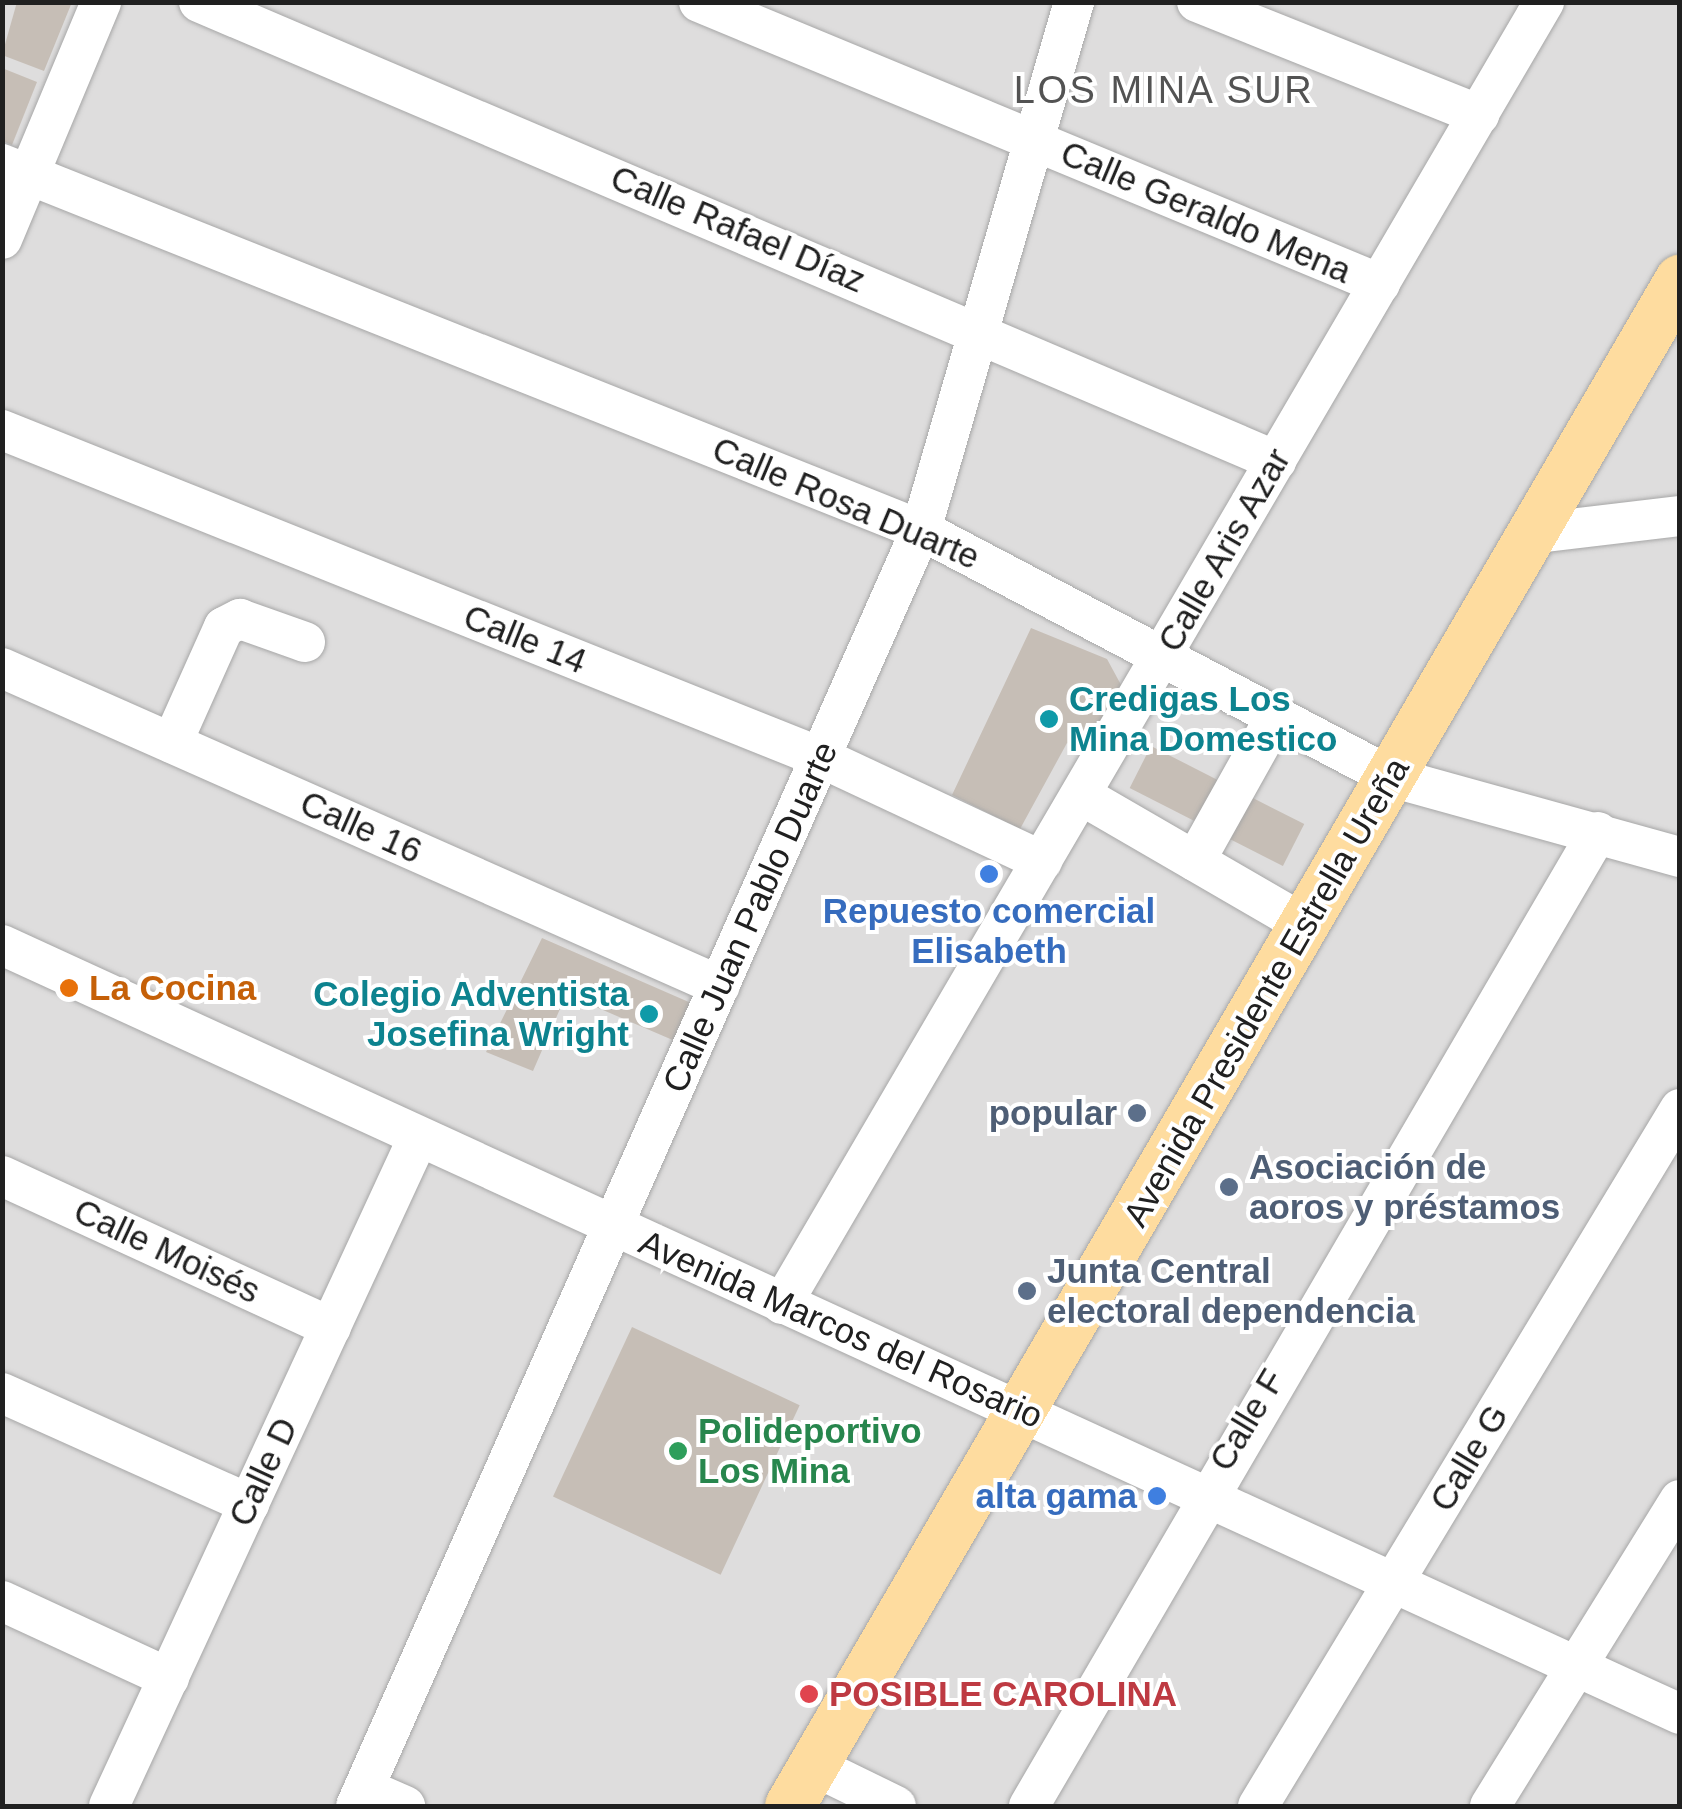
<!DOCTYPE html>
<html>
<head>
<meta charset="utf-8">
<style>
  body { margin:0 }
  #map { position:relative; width:1682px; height:1809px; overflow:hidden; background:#f1eee7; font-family:Arial,sans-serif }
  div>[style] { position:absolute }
  .residential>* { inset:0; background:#dedddd; transform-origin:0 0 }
  .building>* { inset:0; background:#c6beb6; transform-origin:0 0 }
  .roads { filter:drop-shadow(0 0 2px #a7a7a7) drop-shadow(0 0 2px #a7a7a7) }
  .minor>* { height:40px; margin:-20px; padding:0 20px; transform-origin:20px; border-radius:20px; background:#fff }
  .major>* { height:50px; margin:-25px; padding:0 25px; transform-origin:25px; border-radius:25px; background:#fedc9f }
  .dots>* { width:28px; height:28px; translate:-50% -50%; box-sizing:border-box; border:5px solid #fff; border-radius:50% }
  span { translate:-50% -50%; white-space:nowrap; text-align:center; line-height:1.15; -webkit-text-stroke:8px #fff; paint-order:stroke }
  .street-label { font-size:35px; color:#202020 }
  .culture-label { font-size:35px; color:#0d838f; font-weight:700 }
  .left { translate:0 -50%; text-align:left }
  .right { translate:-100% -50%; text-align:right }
  .shop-label { font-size:35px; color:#366cbe; font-weight:700 }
  .food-label { font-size:35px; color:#c56008; font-weight:700 }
  .service-label { font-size:35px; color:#4e5e75; font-weight:700 }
  .leisure-label { font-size:35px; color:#27864d; font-weight:700 }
  .health-label { font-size:35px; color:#be3a42; font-weight:700 }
  .neighbourhood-label { font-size:38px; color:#535353; letter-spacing:2.5px }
  .frame { position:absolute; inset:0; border:5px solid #202020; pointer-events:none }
</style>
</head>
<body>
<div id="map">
  <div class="residential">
    <i style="left:3px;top:3px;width:1676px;height:1803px"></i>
  </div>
  <div class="building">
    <i style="clip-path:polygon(17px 2px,72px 2px,44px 71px,2px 55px)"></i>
    <i style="clip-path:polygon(2px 68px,37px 82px,12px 145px,2px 141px)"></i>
    <i style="clip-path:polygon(1031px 628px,1107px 659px,1126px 694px,1088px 754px,1067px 743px,1020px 829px,952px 795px)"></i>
    <i style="left:1151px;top:746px;width:172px;height:47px;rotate:27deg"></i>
    <i style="clip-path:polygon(542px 938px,691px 1003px,675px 1041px,575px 998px,563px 1002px,533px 1071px,486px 1052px)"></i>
    <i style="left:632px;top:1327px;width:185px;height:187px;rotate:25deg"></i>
  </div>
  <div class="roads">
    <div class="minor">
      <i style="left:199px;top:2px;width:1171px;rotate:23.08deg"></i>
      <i style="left:699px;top:2px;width:737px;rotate:22.49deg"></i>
      <i style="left:1197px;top:2px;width:304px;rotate:21.8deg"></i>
      <i style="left:2px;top:164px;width:989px;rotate:21.72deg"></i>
      <i style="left:921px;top:530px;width:531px;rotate:27.72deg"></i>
      <i style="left:1391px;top:777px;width:300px;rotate:15.5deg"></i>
      <i style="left:2px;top:239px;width:257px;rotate:-67.3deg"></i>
      <i style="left:2px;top:430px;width:883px;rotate:21.8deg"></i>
      <i style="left:822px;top:758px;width:243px;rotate:25.1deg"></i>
      <i style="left:1528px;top:534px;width:153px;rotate:-6.8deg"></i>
      <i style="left:2px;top:668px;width:785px;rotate:23.89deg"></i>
      <i style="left:172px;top:743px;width:127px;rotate:-65.9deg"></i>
      <i style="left:224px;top:627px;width:18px;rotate:-27deg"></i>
      <i style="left:240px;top:619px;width:69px;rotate:19.5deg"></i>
      <i style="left:1081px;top:795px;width:259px;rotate:30.1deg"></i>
      <i style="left:1195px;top:861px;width:168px;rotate:-60.8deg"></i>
      <i style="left:2px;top:945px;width:1846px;rotate:24.62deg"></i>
      <i style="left:2px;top:1176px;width:362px;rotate:24.7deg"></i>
      <i style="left:782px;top:1304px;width:1509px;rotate:-59.66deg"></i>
      <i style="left:2px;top:1393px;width:271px;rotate:24.2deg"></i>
      <i style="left:2px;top:1601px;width:184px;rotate:24.8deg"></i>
      <i style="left:814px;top:1766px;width:91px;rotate:26deg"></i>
      <i style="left:364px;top:1788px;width:45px;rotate:23.7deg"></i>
      <i style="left:109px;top:1806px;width:736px;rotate:-65.18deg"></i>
      <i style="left:356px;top:1806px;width:1395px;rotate:-66.12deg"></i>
      <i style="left:921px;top:530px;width:550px;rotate:-73.84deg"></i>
      <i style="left:1029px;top:1806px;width:1128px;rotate:-59.71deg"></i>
      <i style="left:1258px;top:1806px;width:815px;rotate:-58.81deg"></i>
      <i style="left:1490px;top:1806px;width:360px;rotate:-58.2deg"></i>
    </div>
    <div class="major">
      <i style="left:790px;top:1806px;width:1767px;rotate:-59.75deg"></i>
    </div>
  </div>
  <div class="dots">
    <i style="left:1049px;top:719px;background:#0f9aa8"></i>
    <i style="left:989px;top:874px;background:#3f7fe0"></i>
    <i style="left:69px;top:988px;background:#e8710a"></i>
    <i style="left:649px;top:1014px;background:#0f9aa8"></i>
    <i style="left:1137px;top:1113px;background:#5c6f8a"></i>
    <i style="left:1229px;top:1187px;background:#5c6f8a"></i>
    <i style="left:1027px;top:1291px;background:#5c6f8a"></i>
    <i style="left:678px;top:1451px;background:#2e9e5b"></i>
    <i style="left:1157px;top:1496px;background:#3f7fe0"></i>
    <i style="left:809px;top:1694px;background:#e0444e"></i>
  </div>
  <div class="street-label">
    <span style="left:1206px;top:212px;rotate:23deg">Calle Geraldo Mena</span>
    <span style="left:738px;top:229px;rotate:23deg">Calle Rafael Díaz</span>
    <span style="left:846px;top:503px;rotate:23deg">Calle Rosa Duarte</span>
    <span style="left:1224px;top:550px;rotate:-60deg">Calle Aris Azar</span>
    <span style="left:525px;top:639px;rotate:22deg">Calle 14</span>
    <span style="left:361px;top:827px;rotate:24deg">Calle 16</span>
    <span style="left:750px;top:917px;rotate:-66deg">Calle Juan Pablo Duarte</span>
    <span style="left:1266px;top:992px;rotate:-60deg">Avenida Presidente Estrella Ureña</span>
    <span style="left:167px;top:1251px;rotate:25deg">Calle Moisés</span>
    <span style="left:841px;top:1329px;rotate:24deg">Avenida Marcos del Rosario</span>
    <span style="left:1247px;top:1420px;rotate:-59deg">Calle F</span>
    <span style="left:1469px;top:1458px;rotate:-59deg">Calle G</span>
    <span style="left:263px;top:1472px;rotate:-65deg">Calle D</span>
  </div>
  <div class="culture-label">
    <span class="left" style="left:1069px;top:719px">Credigas Los<br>Mina Domestico</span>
    <span class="right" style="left:629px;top:1014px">Colegio Adventista<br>Josefina Wright</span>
  </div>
  <div class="shop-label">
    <span style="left:989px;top:931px">Repuesto comercial<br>Elisabeth</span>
    <span class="right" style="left:1137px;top:1496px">alta gama</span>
  </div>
  <div class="food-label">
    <span class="left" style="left:89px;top:988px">La Cocina</span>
  </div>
  <div class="service-label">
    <span class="right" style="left:1117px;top:1113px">popular</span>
    <span class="left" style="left:1249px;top:1187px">Asociación de<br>aoros y préstamos</span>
    <span class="left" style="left:1047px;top:1291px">Junta Central<br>electoral dependencia</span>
  </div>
  <div class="leisure-label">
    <span class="left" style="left:698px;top:1451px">Polideportivo<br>Los Mina</span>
  </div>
  <div class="health-label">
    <span class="left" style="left:829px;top:1694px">POSIBLE CAROLINA</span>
  </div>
  <div class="neighbourhood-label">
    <span style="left:1164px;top:91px">LOS MINA SUR</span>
  </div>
  <div class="frame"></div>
</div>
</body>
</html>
